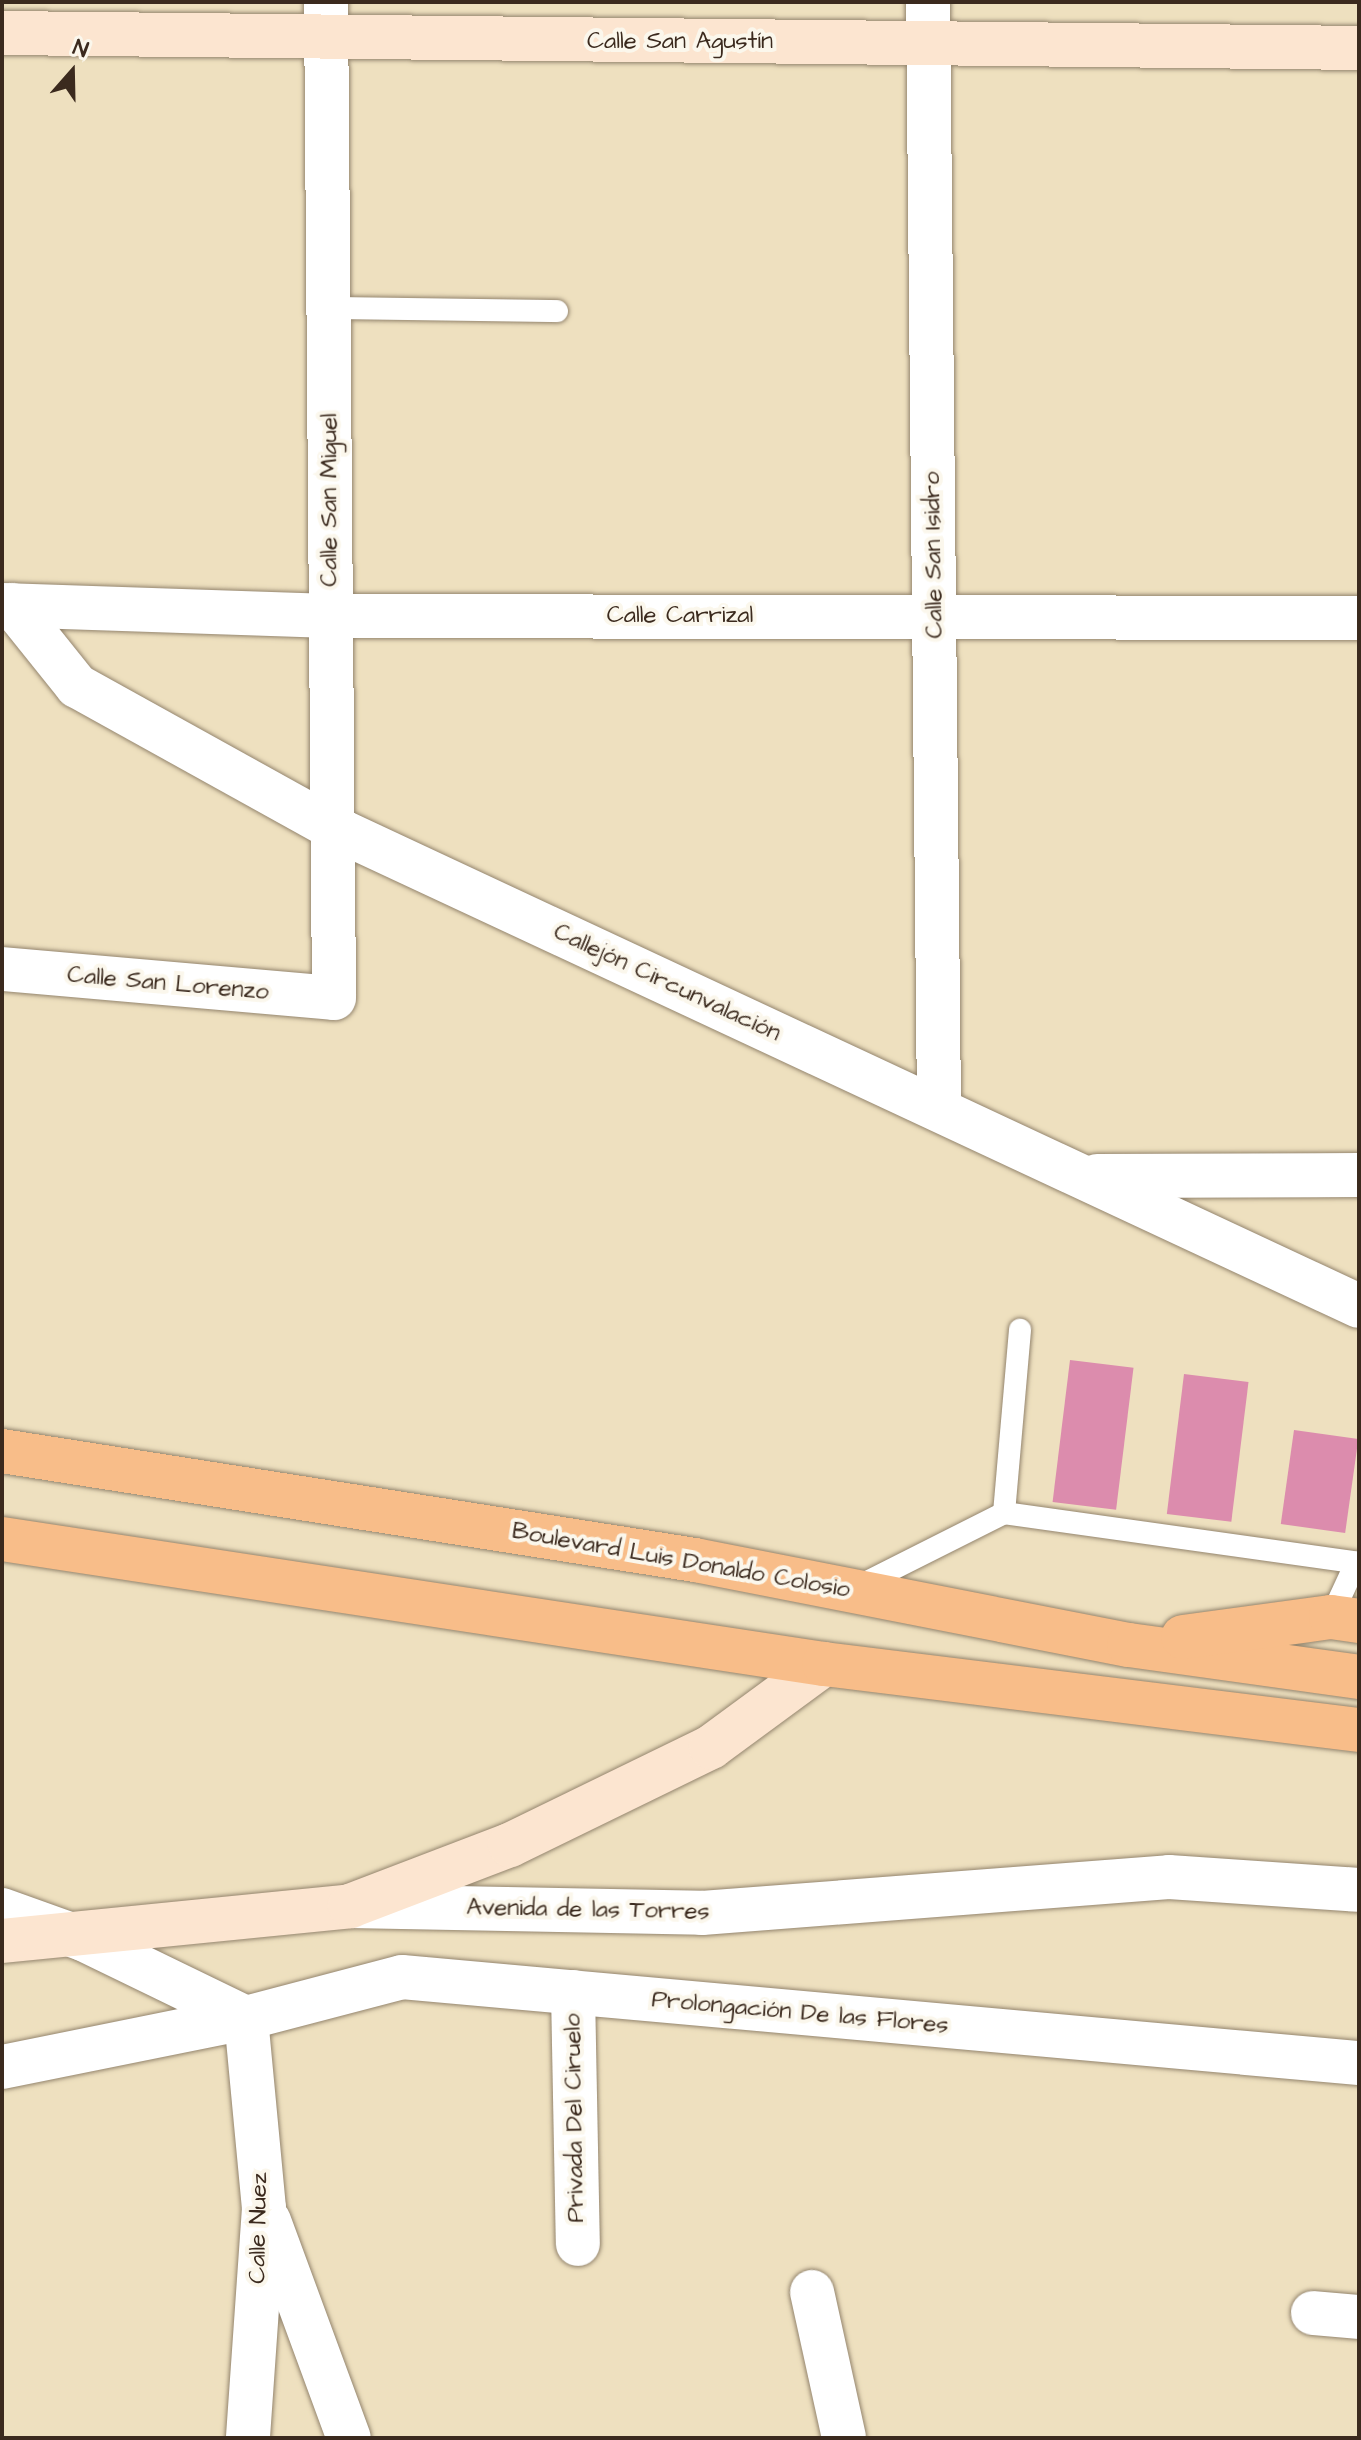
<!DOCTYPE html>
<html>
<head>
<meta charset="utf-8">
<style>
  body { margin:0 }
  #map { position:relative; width:1361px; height:2440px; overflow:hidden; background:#eee0bf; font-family:"Architects Daughter",sans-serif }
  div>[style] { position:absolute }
  .building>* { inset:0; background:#dc8cad; transform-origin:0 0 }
  .roads { filter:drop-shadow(0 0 2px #94856e) drop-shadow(0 0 2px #94856e) }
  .lane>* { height:22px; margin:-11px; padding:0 11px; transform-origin:11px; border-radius:11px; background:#fff }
  .street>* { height:44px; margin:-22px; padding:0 22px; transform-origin:22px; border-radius:22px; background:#fff }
  .secondary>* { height:44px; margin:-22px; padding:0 22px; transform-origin:22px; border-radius:22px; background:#fce5d0 }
  .highway>* { height:44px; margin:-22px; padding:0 22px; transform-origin:22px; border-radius:22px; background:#f8bd89 }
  span { translate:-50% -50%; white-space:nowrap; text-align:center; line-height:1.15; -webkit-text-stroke:8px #fbf7ec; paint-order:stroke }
  .street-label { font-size:24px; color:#3b2a1e }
  .frame { position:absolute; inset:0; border:4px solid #3b2a1e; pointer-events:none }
  .north { position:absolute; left:32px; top:32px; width:80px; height:80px; -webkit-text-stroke:6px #fbf7ec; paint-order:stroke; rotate:20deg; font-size:22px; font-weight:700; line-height:32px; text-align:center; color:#3b2a1e }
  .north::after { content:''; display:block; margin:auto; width:28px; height:36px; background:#3b2a1e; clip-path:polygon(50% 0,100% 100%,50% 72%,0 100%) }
</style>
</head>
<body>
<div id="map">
  <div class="building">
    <i style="left:1070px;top:1360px;width:64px;height:143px;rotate:7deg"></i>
    <i style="left:1184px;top:1374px;width:65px;height:141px;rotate:7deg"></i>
    <i style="left:1294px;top:1430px;width:65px;height:95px;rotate:8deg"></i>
  </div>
  <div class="roads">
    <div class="lane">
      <i style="left:329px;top:308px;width:228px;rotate:0.8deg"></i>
      <i style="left:1004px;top:1513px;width:184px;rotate:-85deg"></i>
      <i style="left:857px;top:1587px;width:165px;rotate:-26.7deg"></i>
      <i style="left:1004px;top:1513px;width:359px;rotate:8deg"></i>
      <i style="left:1331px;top:1617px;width:60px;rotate:-65.2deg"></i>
    </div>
    <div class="street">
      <i style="left:928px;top:2px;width:1107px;rotate:89.43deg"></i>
      <i style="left:2px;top:605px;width:329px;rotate:1.9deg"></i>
      <i style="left:331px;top:616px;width:1028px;rotate:0.11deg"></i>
      <i style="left:12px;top:605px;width:104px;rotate:51.3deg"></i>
      <i style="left:77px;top:686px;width:289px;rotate:29deg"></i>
      <i style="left:330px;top:826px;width:1135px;rotate:25.01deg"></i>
      <i style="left:2px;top:969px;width:333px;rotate:5deg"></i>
      <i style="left:334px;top:998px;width:996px;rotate:-90.46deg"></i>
      <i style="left:1097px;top:1176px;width:262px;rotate:-0.2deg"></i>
      <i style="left:350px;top:1906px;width:352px;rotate:1.1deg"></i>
      <i style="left:702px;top:1913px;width:468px;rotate:-4.4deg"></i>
      <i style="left:1169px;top:1877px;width:190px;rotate:3.9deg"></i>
      <i style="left:2px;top:1910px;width:86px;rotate:19.7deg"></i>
      <i style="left:83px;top:1939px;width:181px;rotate:25.9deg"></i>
      <i style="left:573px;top:1992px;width:252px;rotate:88.9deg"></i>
      <i style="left:246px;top:2018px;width:191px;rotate:84.6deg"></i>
      <i style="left:264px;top:2208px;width:231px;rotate:94deg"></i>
      <i style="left:2px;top:2067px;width:249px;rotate:-11.4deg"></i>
      <i style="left:246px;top:2018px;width:161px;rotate:-14.7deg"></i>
      <i style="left:402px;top:1977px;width:961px;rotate:5.14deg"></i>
      <i style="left:269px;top:2221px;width:231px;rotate:69.8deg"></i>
      <i style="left:812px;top:2292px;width:149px;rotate:77.6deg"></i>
      <i style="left:1313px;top:2313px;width:46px;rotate:5deg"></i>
    </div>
    <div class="secondary">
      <i style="left:2px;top:33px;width:1357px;rotate:0.63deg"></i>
      <i style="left:2px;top:1941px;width:350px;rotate:-5.7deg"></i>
      <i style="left:350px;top:1906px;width:171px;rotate:-20.9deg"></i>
      <i style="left:510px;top:1845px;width:224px;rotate:-26deg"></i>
      <i style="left:711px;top:1747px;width:140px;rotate:-36.3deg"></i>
    </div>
    <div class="highway">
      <i style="left:2px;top:1451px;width:702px;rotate:8.94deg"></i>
      <i style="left:695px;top:1560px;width:442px;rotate:11.1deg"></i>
      <i style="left:1129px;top:1645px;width:232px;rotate:7.9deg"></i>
      <i style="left:2px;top:1539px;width:831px;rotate:8.65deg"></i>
      <i style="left:824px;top:1664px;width:539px;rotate:7.03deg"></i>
      <i style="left:1183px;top:1637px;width:149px;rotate:-7.7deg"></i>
      <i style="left:1331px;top:1617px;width:28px;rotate:8deg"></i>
    </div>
  </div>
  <div class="street-label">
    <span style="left:680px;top:42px">Calle San Agustín</span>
    <span style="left:330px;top:500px;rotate:-90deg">Calle San Miguel</span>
    <span style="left:934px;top:555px;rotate:-91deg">Calle San Isidro</span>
    <span style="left:680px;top:616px">Calle Carrizal</span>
    <span style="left:667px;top:983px;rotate:25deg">Callejón Circunvalación</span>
    <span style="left:168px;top:984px;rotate:5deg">Calle San Lorenzo</span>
    <span style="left:681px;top:1561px;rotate:10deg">Boulevard Luis Donaldo Colosio</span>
    <span style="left:588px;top:1910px;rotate:1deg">Avenida de las Torres</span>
    <span style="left:800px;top:2013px;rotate:5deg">Prolongación De las Flores</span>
    <span style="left:575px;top:2118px;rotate:-91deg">Privada Del Ciruelo</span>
    <span style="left:259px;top:2228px;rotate:-89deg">Calle Nuez</span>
  </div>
  <div class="frame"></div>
  <div class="north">N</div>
</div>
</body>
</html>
